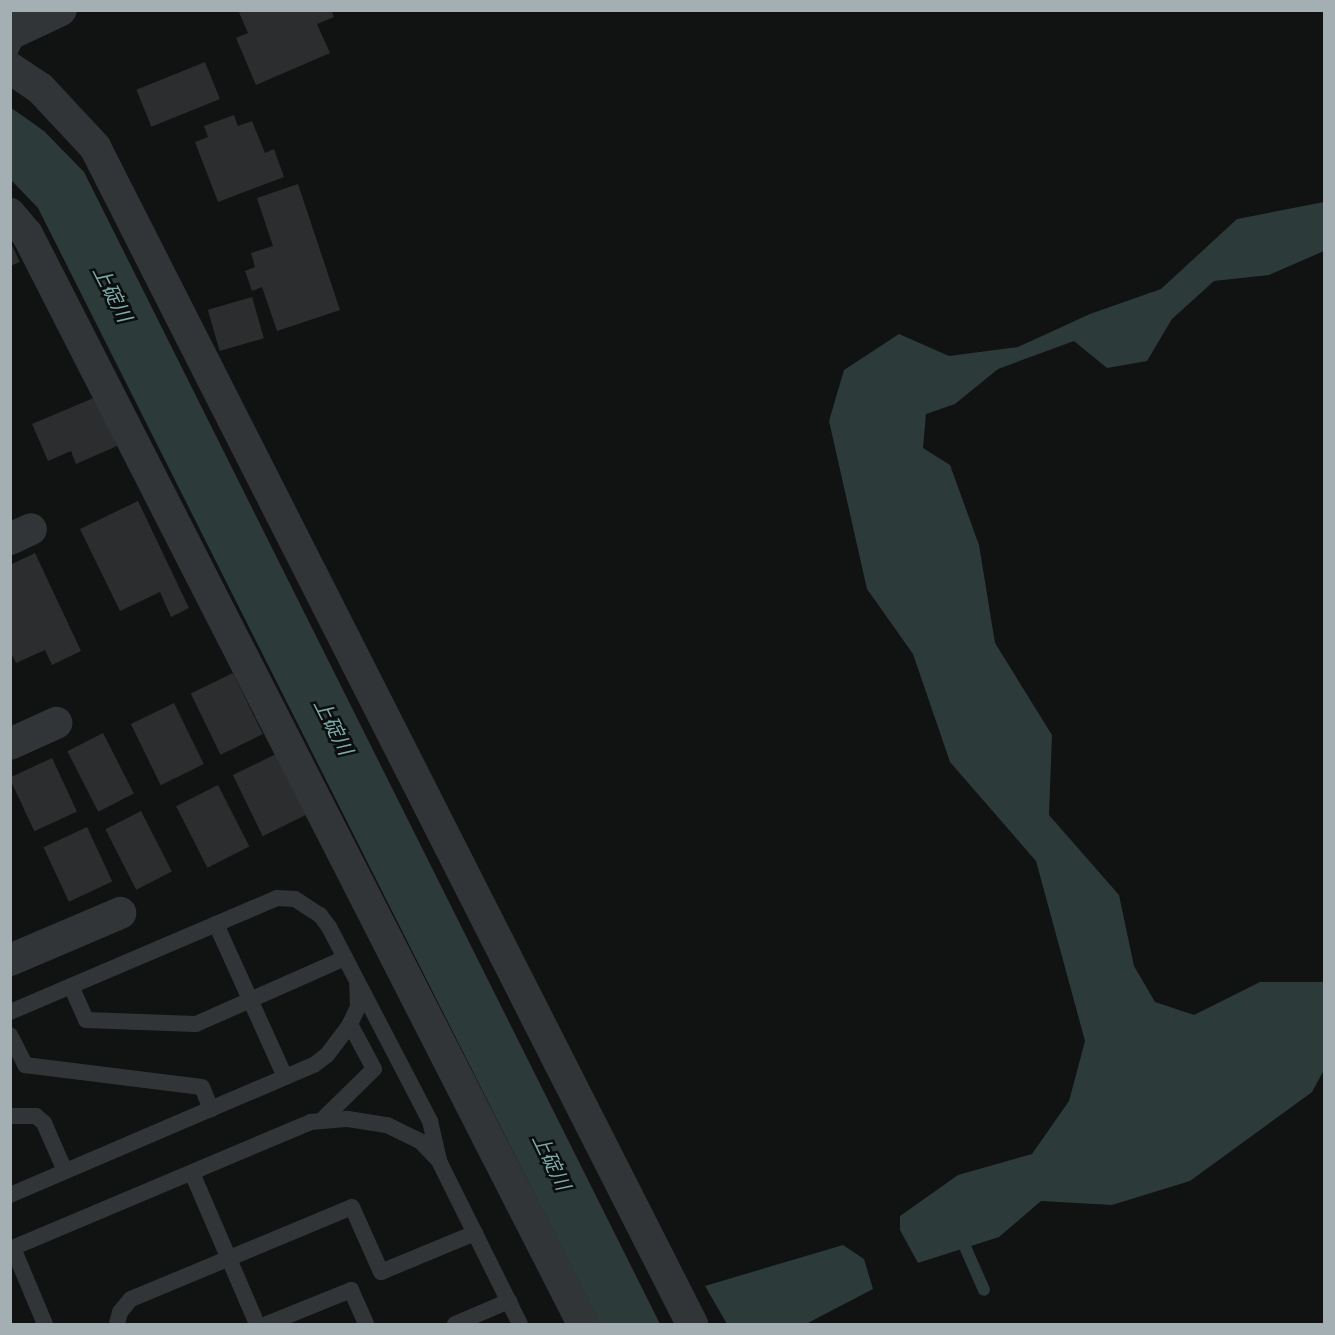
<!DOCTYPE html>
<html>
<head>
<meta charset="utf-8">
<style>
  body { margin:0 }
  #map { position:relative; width:1335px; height:1335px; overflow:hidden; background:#111212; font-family:"DejaVu Sans","Noto Sans JP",sans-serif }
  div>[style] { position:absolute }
  .water>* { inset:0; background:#2c3a3a }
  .stream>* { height:12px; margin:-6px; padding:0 6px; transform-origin:6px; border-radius:6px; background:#2c3a3a }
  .building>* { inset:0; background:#2c2d2e; transform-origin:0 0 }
  .service>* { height:16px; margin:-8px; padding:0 8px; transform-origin:8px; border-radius:8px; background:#323537 }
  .minor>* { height:32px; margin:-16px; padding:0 16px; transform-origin:16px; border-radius:16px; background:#323537 }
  span { translate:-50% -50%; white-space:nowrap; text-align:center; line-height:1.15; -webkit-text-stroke:5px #0c0d0d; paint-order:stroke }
  .water-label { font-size:20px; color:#7cabab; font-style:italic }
  .frame { position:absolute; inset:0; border:12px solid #a3afb2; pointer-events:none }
</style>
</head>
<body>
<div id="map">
  <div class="water">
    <i style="clip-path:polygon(10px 107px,44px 131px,84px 172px,660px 1324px,600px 1324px,38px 208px,11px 180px)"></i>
    <i style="clip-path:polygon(1324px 202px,1324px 251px,1269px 275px,1214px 281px,1172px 319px,1147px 361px,1107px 368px,1074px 341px,998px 369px,955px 404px,926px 414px,923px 448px,950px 465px,979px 545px,995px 643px,1052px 735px,1049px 815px,1119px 895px,1134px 966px,1155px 1002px,1194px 1015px,1260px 982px,1324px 982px,1324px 1070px,1312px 1092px,1190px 1181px,1112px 1205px,1041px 1201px,999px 1237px,918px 1263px,900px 1230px,900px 1216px,958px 1175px,1032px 1154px,1069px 1101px,1085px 1041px,1036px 861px,950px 762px,913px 654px,867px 589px,829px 421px,844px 370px,899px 334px,949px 356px,1018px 347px,1090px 314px,1161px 289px,1237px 219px)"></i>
    <i style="clip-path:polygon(843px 1245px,864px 1259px,873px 1289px,806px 1324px,727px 1324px,705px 1286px)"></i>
  </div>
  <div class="stream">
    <i style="left:10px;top:56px;width:23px;rotate:-65deg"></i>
    <i style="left:20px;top:35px;width:26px;rotate:-108deg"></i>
    <i style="left:959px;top:1233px;width:62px;rotate:66.3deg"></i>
  </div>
  <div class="building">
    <i style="clip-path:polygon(238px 10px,331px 10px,334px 17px,317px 24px,330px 53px,256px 85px,236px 38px,248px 33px)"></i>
    <i style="left:205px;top:62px;width:40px;height:74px;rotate:68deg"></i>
    <i style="clip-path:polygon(234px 115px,238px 126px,252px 121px,265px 153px,274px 149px,284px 177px,218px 202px,195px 142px,208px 137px,204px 126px)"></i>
    <i style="clip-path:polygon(298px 184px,340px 310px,277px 331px,262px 287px,252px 291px,245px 271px,255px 267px,251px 253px,273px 246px,257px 198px)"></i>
    <i style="clip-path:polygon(10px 241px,20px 262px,10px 266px)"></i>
    <i style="left:252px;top:297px;width:43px;height:46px;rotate:74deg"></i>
    <i style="clip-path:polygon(96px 397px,117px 446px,76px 464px,71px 451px,48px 461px,32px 424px)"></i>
    <i style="clip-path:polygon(138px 501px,189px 608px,171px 617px,160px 592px,120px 611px,80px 529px)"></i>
    <i style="clip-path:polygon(35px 553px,81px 651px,52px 665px,45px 650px,16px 663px,10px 651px,10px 565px)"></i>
    <i style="left:233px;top:673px;width:68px;height:47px;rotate:64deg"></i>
    <i style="left:174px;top:703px;width:68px;height:48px;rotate:64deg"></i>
    <i style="left:103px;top:733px;width:68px;height:40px;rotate:63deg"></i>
    <i style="left:276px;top:754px;width:68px;height:48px;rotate:64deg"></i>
    <i style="left:52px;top:758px;width:59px;height:47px;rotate:65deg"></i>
    <i style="left:218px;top:785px;width:69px;height:47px;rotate:63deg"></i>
    <i style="left:141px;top:811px;width:68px;height:40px;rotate:63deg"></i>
    <i style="left:87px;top:827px;width:60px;height:48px;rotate:65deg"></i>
  </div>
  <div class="service">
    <i style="left:216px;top:924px;width:168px;rotate:65.7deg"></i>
    <i style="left:71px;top:986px;width:37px;rotate:66deg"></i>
    <i style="left:86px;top:1020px;width:110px;rotate:2.1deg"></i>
    <i style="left:196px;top:1024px;width:163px;rotate:-23.9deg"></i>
    <i style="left:10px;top:1012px;width:290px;rotate:-23.1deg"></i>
    <i style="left:277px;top:898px;width:18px;rotate:3deg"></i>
    <i style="left:295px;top:899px;width:30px;rotate:33deg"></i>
    <i style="left:320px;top:915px;width:15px;rotate:53deg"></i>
    <i style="left:329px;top:927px;width:219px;rotate:62.5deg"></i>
    <i style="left:430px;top:1121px;width:40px;rotate:77deg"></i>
    <i style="left:10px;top:1035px;width:34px;rotate:63deg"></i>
    <i style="left:25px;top:1065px;width:178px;rotate:7.1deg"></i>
    <i style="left:202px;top:1087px;width:24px;rotate:68deg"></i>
    <i style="left:10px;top:1116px;width:26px"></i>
    <i style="left:36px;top:1116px;width:11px;rotate:41deg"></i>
    <i style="left:44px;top:1123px;width:52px;rotate:66.4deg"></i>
    <i style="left:321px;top:1121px;width:74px;rotate:-44.5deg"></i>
    <i style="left:374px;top:1069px;width:51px;rotate:-118.1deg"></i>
    <i style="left:192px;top:1173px;width:164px;rotate:66.7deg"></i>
    <i style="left:10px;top:1195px;width:331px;rotate:-23.2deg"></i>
    <i style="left:314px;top:1065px;width:16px;rotate:-38deg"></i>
    <i style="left:327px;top:1055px;width:39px;rotate:-53deg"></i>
    <i style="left:350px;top:1024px;width:19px;rotate:-65deg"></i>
    <i style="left:358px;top:1007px;width:24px;rotate:-92deg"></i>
    <i style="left:13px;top:1248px;width:82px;rotate:67.2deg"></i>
    <i style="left:10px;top:1249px;width:327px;rotate:-22.9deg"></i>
    <i style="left:311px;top:1122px;width:37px;rotate:-5deg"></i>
    <i style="left:348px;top:1119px;width:39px;rotate:9deg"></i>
    <i style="left:387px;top:1125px;width:37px;rotate:26deg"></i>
    <i style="left:420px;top:1141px;width:28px;rotate:46deg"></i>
    <i style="left:439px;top:1161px;width:182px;rotate:63.6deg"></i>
    <i style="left:117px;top:1324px;width:12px;rotate:-76deg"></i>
    <i style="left:120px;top:1312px;width:17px;rotate:-50deg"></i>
    <i style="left:131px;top:1299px;width:239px;rotate:-22.6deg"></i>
    <i style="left:352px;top:1207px;width:71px;rotate:66deg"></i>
    <i style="left:381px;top:1272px;width:102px;rotate:-22.5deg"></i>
    <i style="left:267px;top:1324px;width:91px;rotate:-22deg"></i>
    <i style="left:351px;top:1290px;width:37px;rotate:66deg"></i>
    <i style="left:455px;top:1324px;width:59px;rotate:-23.1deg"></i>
  </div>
  <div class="minor">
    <i style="left:10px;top:34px;width:56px;rotate:-25.2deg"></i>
    <i style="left:10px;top:68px;width:36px;rotate:34deg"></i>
    <i style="left:40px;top:88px;width:81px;rotate:47deg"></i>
    <i style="left:95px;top:147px;width:1320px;rotate:63.1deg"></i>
    <i style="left:10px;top:214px;width:26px;rotate:50deg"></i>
    <i style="left:27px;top:234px;width:1224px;rotate:62.97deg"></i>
    <i style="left:10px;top:539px;width:23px;rotate:-25deg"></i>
    <i style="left:10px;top:744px;width:51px;rotate:-24.5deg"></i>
    <i style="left:10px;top:960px;width:120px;rotate:-23.1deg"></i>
  </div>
  <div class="water-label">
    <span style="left:112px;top:294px;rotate:63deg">上碇川</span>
    <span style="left:333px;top:727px;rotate:63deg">上碇川</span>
    <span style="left:551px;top:1162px;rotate:64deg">上碇川</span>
  </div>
  <div class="frame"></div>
</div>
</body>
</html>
